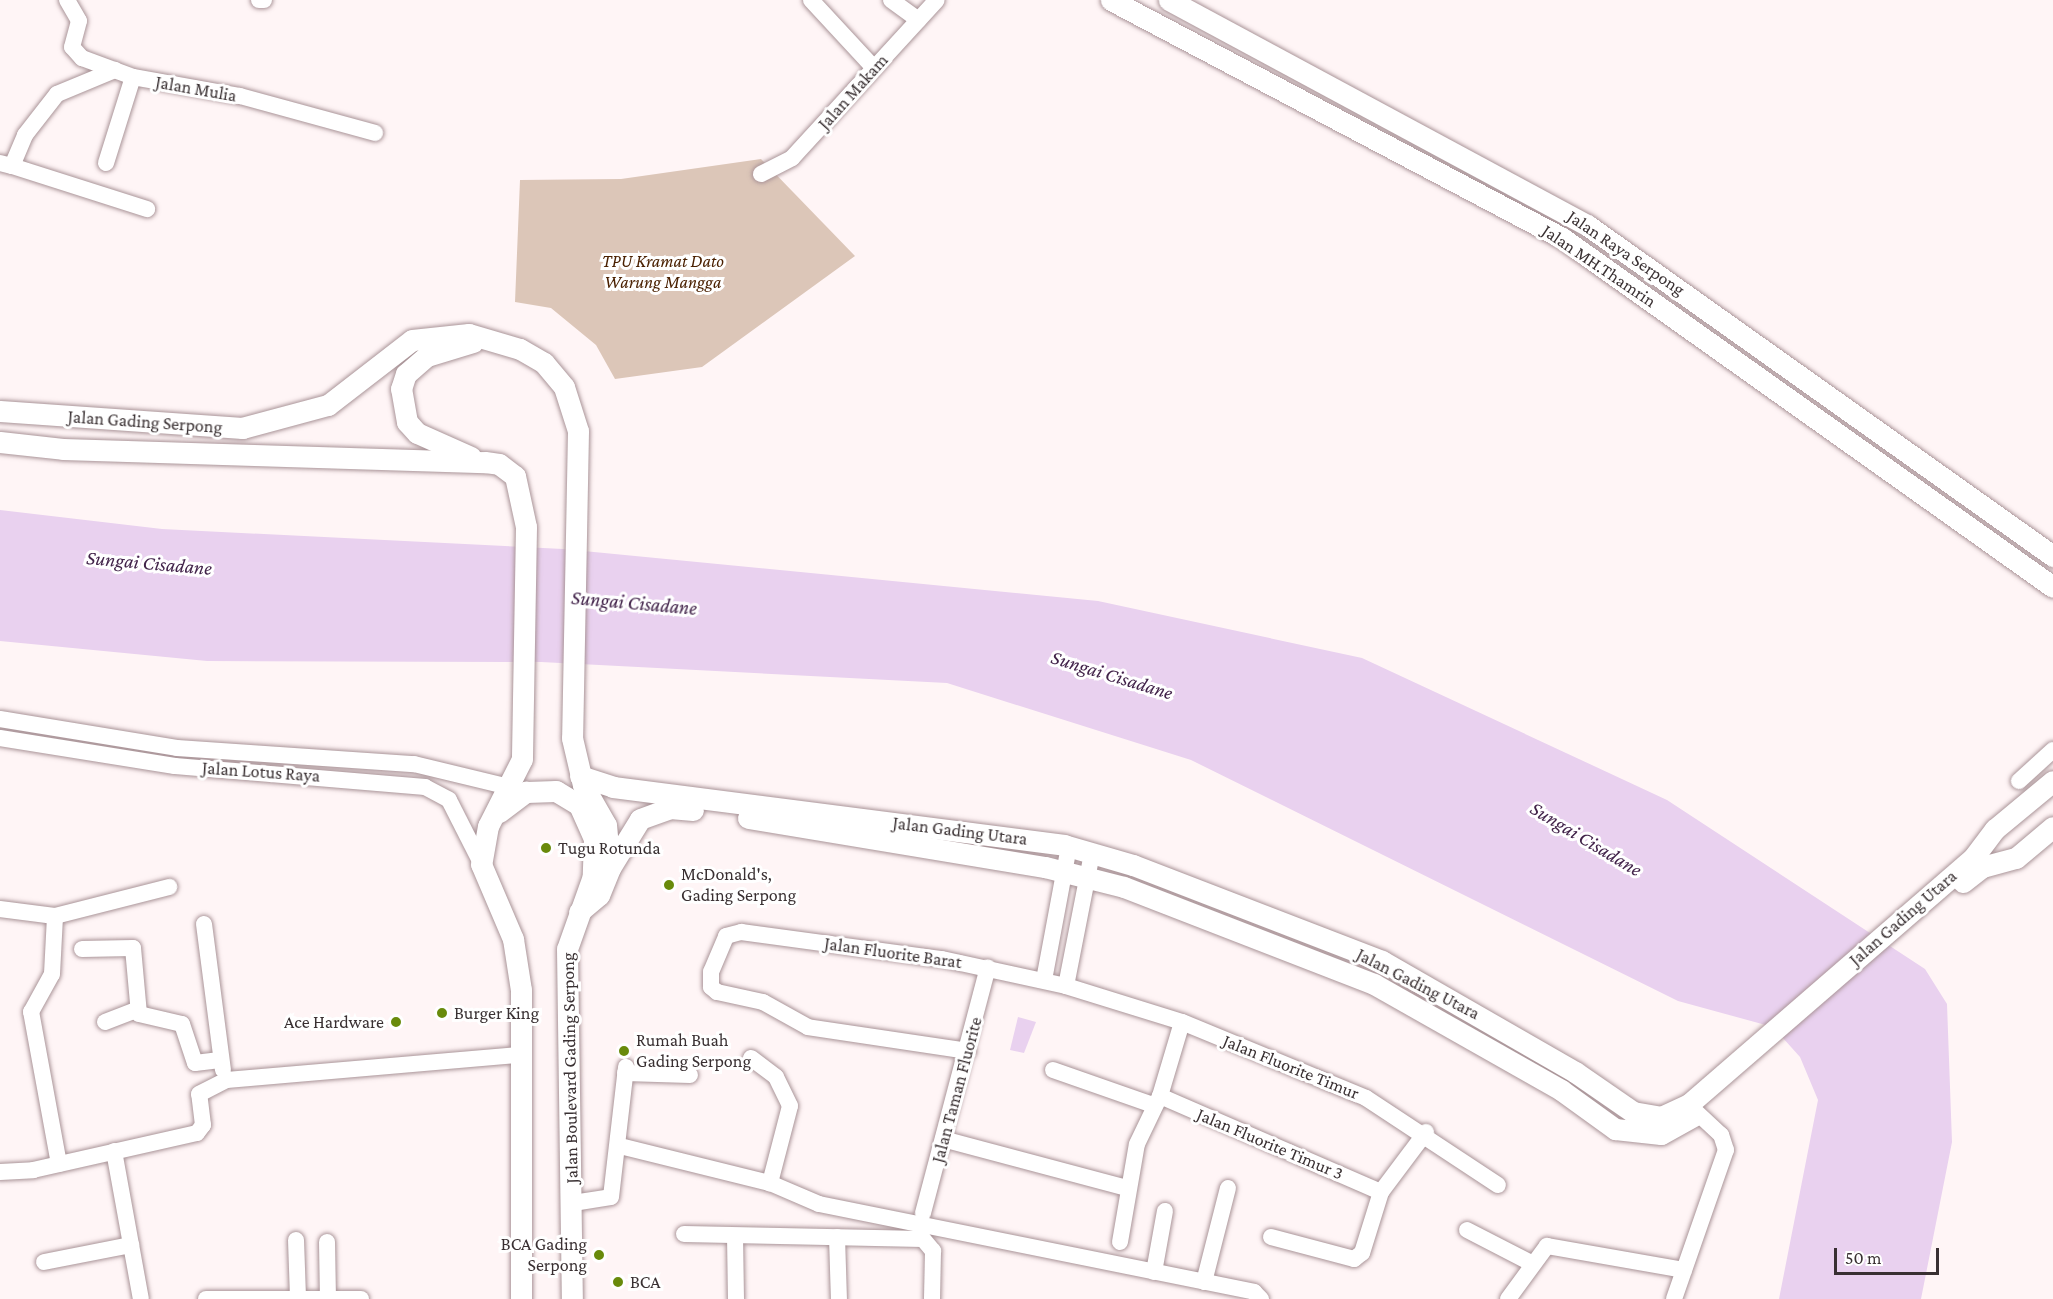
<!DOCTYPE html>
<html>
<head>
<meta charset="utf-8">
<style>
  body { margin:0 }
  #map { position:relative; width:2053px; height:1299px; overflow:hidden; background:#fff5f6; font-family:"Crimson Pro",serif }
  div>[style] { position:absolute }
  .green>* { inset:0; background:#dcc6b8 }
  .water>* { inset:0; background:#e9d1ef }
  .roads { filter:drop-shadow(0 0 2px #aa9498) drop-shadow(0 0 2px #aa9498) }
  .minor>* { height:16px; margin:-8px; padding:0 8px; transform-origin:8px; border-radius:8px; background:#fff }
  .major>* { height:21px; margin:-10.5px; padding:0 10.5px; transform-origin:10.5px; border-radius:10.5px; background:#fff }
  .dots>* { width:16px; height:16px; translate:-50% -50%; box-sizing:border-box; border:3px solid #fff; border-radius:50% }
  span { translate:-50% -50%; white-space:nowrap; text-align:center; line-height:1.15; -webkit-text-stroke:6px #fff; paint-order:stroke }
  .street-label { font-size:18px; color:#393032 }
  .park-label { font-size:18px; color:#4a2000; font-style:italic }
  .poi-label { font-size:18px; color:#393032 }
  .left { translate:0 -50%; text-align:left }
  .right { translate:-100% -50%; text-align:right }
  .water-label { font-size:20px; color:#412249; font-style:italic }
  .scale { position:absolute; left:1834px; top:1248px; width:105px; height:27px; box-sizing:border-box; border:3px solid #393032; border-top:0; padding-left:8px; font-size:18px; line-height:21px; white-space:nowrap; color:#393032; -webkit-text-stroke:4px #fff; paint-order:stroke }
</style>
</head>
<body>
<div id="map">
  <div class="green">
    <i style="clip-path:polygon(761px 159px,855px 256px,702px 367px,615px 379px,596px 345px,551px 308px,515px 302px,520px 180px,621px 179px)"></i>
  </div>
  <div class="water">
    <i style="clip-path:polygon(0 510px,162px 529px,563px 549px,1098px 601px,1362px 658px,1667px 800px,1925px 969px,1947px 1004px,1952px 1142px,1921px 1299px,1779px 1299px,1818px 1100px,1800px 1057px,1773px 1027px,1678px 1001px,1191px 760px,947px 683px,541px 662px,207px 661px,0 641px)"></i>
    <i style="clip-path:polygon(1018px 1017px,1036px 1022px,1024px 1053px,1010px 1050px)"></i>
  </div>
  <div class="roads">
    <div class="minor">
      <i style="left:67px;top:0;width:24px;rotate:60deg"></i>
      <i style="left:79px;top:21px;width:27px;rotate:105deg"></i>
      <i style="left:72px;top:47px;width:15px;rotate:48deg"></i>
      <i style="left:82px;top:58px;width:54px;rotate:20.4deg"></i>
      <i style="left:133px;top:77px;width:109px;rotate:10.1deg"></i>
      <i style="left:240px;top:96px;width:140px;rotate:15.3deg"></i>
      <i style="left:259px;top:0;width:5px"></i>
      <i style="left:811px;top:0;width:93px;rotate:47.2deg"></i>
      <i style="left:891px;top:0;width:34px;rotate:36deg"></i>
      <i style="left:0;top:163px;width:12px;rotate:14deg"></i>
      <i style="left:12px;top:166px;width:34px;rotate:-67deg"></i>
      <i style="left:25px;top:135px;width:52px;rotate:-52deg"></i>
      <i style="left:57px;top:94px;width:63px;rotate:-22.5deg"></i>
      <i style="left:106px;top:163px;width:90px;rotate:-72.6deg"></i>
      <i style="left:12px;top:166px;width:142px;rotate:17.7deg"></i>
      <i style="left:761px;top:174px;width:35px;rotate:-27deg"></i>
      <i style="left:792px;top:158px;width:214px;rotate:-47.5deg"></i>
      <i style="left:0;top:719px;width:179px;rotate:9.3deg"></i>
      <i style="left:177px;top:748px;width:238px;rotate:3.9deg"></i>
      <i style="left:414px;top:764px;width:98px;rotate:13.6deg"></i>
      <i style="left:0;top:738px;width:177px;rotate:9.1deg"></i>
      <i style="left:175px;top:766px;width:251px;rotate:4.8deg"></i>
      <i style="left:425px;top:787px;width:27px;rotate:28deg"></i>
      <i style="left:449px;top:800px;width:71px;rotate:63.1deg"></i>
      <i style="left:2019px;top:781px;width:46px;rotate:-42.4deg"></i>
      <i style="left:0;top:909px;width:55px;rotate:7.3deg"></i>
      <i style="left:204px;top:924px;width:147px;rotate:82.6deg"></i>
      <i style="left:82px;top:949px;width:51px;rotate:-1.1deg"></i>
      <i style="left:133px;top:948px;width:66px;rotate:84.8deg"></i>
      <i style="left:139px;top:1014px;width:44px;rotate:13.1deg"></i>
      <i style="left:182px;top:1024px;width:41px;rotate:71.6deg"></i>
      <i style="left:195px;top:1063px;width:25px;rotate:-7deg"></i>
      <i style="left:1044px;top:980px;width:136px;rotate:-79.4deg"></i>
      <i style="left:1066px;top:986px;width:136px;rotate:-78.9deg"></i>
      <i style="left:105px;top:1022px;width:34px;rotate:-21deg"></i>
      <i style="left:968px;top:1051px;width:162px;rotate:-171.5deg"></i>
      <i style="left:808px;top:1027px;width:51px;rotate:-150.9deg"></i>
      <i style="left:763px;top:1002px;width:47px;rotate:-167.7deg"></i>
      <i style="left:717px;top:992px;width:8px;rotate:-140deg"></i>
      <i style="left:711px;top:987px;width:15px;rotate:-90deg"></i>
      <i style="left:711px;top:972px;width:39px;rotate:-67deg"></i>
      <i style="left:726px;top:936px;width:16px;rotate:-15deg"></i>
      <i style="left:741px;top:932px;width:203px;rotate:7.7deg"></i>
      <i style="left:942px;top:959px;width:127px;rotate:12.3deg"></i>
      <i style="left:1066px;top:986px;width:121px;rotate:17.2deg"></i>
      <i style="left:1182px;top:1022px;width:199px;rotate:22.4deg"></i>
      <i style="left:1366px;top:1098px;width:158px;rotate:33.4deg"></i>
      <i style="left:751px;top:1058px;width:31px;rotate:37deg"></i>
      <i style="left:776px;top:1077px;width:32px;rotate:64deg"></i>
      <i style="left:790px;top:1106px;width:80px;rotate:104.6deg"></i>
      <i style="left:1053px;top:1070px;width:106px;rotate:19.3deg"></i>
      <i style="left:625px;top:1073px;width:65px;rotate:1.8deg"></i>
      <i style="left:1160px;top:1096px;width:241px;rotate:23.5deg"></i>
      <i style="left:943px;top:1139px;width:190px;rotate:14.9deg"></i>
      <i style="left:620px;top:1146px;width:154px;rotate:13.9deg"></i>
      <i style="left:770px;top:1183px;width:53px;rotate:23.2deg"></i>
      <i style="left:819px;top:1204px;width:444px;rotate:11.4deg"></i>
      <i style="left:1254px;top:1292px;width:10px;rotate:45deg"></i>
      <i style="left:114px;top:1151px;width:150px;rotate:79.7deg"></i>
      <i style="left:59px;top:1164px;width:155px;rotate:-100.4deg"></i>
      <i style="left:31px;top:1012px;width:43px;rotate:-61.1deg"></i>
      <i style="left:52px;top:974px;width:58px;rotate:-87deg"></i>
      <i style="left:55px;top:916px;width:118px;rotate:-14.3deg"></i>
      <i style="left:0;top:1172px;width:33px;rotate:-3deg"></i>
      <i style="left:33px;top:1170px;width:168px;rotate:-12.7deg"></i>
      <i style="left:197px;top:1133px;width:10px;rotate:-53deg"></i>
      <i style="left:203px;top:1125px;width:31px;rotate:-97deg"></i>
      <i style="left:199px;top:1094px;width:30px;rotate:-27deg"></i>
      <i style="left:226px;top:1080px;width:295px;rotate:-4.9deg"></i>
      <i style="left:573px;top:1203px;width:38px;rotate:-9deg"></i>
      <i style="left:611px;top:1197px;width:131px;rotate:-83.4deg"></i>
      <i style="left:923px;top:1213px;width:254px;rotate:-75.2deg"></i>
      <i style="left:1467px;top:1230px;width:74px;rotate:27.3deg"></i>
      <i style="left:684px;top:1234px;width:239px;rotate:1.2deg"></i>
      <i style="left:923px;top:1239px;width:16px;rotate:50deg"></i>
      <i style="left:933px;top:1251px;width:48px;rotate:91.2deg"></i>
      <i style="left:735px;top:1236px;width:63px;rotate:89.1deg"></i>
      <i style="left:837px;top:1237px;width:62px;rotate:88.2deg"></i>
      <i style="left:1271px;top:1237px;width:86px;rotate:14.8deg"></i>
      <i style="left:1354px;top:1259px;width:10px;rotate:-37deg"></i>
      <i style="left:1362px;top:1253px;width:64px;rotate:-72.7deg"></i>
      <i style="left:1381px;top:1192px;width:75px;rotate:-53.1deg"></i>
      <i style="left:296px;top:1240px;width:57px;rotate:88deg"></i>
      <i style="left:327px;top:1242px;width:56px;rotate:89deg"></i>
      <i style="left:1120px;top:1242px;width:99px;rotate:-80.2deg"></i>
      <i style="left:1137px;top:1144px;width:53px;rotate:-64.4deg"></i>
      <i style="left:1160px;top:1096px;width:77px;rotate:-73.4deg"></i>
      <i style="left:44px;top:1262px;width:89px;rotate:-11.1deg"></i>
      <i style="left:1154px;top:1272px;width:62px;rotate:-79.8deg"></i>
      <i style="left:1204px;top:1282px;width:97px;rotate:-75.7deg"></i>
      <i style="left:206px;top:1299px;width:155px"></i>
      <i style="left:1508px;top:1299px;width:66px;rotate:-53.7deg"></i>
      <i style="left:1547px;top:1246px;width:139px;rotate:9.9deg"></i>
      <i style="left:1674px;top:1299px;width:158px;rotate:-70.8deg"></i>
      <i style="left:1726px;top:1150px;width:16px;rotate:-108deg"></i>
      <i style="left:1721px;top:1135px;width:33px;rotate:-137deg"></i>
    </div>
    <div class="major">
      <i style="left:1111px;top:0;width:510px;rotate:27.82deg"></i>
      <i style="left:1562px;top:238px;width:602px;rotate:35.4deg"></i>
      <i style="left:1169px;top:0;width:475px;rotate:28.3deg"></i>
      <i style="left:1587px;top:225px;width:572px;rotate:35.39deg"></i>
      <i style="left:0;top:411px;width:243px;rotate:4deg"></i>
      <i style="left:242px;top:428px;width:89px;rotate:-15deg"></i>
      <i style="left:328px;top:405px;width:106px;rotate:-37.7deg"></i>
      <i style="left:412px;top:340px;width:57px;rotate:-6deg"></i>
      <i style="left:469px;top:334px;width:53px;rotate:16.4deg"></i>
      <i style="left:520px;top:349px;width:28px;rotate:30deg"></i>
      <i style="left:544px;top:363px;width:31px;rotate:50deg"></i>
      <i style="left:564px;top:387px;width:46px;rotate:72.3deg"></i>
      <i style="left:578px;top:431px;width:307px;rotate:91.1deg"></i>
      <i style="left:572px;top:738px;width:48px;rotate:76.8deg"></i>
      <i style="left:583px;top:785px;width:46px;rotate:60.1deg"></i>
      <i style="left:606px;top:825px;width:43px;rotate:84.7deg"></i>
      <i style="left:610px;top:868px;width:29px;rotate:112deg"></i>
      <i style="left:599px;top:895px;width:26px;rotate:140deg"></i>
      <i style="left:0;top:442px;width:63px;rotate:6.3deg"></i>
      <i style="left:63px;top:449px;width:422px;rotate:1.8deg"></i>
      <i style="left:485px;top:462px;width:14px;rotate:8deg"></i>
      <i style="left:499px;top:464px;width:20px;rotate:37deg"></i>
      <i style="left:515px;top:476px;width:52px;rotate:77.8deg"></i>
      <i style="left:526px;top:527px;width:232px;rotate:91deg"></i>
      <i style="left:522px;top:759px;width:75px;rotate:116.9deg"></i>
      <i style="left:488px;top:826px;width:39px;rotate:100deg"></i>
      <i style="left:481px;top:864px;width:82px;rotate:66.9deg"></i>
      <i style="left:513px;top:939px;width:52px;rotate:81.1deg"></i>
      <i style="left:521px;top:990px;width:309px;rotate:90deg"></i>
      <i style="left:471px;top:457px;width:59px;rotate:-156deg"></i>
      <i style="left:417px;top:433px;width:15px;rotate:-132deg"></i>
      <i style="left:407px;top:422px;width:34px;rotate:-100deg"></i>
      <i style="left:401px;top:389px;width:16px;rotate:-72deg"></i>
      <i style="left:406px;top:374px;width:28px;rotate:-41deg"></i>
      <i style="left:427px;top:356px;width:48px;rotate:-16.9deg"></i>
      <i style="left:580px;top:776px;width:35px;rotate:18deg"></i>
      <i style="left:613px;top:787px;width:455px;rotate:7.3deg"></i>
      <i style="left:1064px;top:845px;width:72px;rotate:16.2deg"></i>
      <i style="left:1133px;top:865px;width:267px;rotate:21.1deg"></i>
      <i style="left:1382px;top:961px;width:223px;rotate:29.9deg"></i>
      <i style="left:1575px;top:1072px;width:70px;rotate:34.6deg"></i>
      <i style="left:1633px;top:1112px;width:28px;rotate:10deg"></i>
      <i style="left:1661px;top:1117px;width:31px;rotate:-25deg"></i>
      <i style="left:1689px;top:1104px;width:376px;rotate:-40.9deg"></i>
      <i style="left:1973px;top:858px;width:36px;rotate:-53deg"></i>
      <i style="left:1995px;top:829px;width:75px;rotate:-39.6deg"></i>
      <i style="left:499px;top:812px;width:34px;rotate:-37deg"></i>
      <i style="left:526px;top:792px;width:30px;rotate:-2deg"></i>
      <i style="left:556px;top:791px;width:27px;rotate:31deg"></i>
      <i style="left:579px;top:805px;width:37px;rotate:66deg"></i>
      <i style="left:594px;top:839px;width:37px;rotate:92deg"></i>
      <i style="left:593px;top:876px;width:77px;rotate:109.6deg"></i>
      <i style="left:567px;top:949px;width:350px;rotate:89.2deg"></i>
      <i style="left:748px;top:818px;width:301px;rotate:9.4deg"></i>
      <i style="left:1045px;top:867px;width:81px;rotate:14.2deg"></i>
      <i style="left:1124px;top:887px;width:268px;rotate:21.2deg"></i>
      <i style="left:1374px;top:984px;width:215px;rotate:29.5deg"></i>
      <i style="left:1561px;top:1090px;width:67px;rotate:35.8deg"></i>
      <i style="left:1615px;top:1129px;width:46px;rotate:6.2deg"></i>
      <i style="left:1661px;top:1134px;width:37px;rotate:-29deg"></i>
      <i style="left:610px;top:868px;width:57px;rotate:-58.5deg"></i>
      <i style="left:640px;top:819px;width:32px;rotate:-20deg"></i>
      <i style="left:670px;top:808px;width:23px;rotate:5deg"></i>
      <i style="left:1963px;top:882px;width:24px;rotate:-38deg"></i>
      <i style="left:1982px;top:867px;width:35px;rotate:-15deg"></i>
      <i style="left:2016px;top:858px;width:48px;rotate:-40deg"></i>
    </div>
  </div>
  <div class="dots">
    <i style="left:546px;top:848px;background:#698a0b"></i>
    <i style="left:669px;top:885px;background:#698a0b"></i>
    <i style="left:442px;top:1013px;background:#698a0b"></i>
    <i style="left:396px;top:1022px;background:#698a0b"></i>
    <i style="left:624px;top:1051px;background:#698a0b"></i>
    <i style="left:599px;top:1255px;background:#698a0b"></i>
    <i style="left:618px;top:1282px;background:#698a0b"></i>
  </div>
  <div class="street-label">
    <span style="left:196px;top:89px;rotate:10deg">Jalan Mulia</span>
    <span style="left:853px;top:92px;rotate:-48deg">Jalan Makam</span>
    <span style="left:1626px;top:253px;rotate:34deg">Jalan Raya Serpong</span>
    <span style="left:1599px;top:266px;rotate:34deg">Jalan MH.Thamrin</span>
    <span style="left:145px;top:422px;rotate:4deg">Jalan Gading Serpong</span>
    <span style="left:261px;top:772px;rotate:4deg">Jalan Lotus Raya</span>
    <span style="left:960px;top:831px;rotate:7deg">Jalan Gading Utara</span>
    <span style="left:1903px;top:918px;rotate:-41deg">Jalan Gading Utara</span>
    <span style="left:893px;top:953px;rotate:8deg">Jalan Fluorite Barat</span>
    <span style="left:1418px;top:984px;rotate:27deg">Jalan Gading Utara</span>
    <span style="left:1291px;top:1067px;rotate:22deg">Jalan Fluorite Timur</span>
    <span style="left:570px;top:1068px;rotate:-91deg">Jalan Boulevard Gading Serpong</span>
    <span style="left:957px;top:1090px;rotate:-75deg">Jalan Taman Fluorite</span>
    <span style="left:1270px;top:1144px;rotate:23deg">Jalan Fluorite Timur 3</span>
  </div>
  <div class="park-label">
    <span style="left:663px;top:272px">TPU Kramat Dato<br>Warung Mangga</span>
  </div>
  <div class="poi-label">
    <span class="left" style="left:558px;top:848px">Tugu Rotunda</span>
    <span class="left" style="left:681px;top:885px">McDonald's,<br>Gading Serpong</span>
    <span class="left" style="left:454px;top:1013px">Burger King</span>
    <span class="right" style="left:384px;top:1022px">Ace Hardware</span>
    <span class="left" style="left:636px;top:1051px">Rumah Buah<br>Gading Serpong</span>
    <span class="right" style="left:587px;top:1255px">BCA Gading<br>Serpong</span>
    <span class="left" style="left:630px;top:1282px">BCA</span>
  </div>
  <div class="water-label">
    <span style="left:149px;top:563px;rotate:5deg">Sungai Cisadane</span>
    <span style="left:634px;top:603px;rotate:5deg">Sungai Cisadane</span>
    <span style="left:1112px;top:675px;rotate:17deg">Sungai Cisadane</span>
    <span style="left:1586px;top:839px;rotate:31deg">Sungai Cisadane</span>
  </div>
  <div class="scale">50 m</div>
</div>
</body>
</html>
